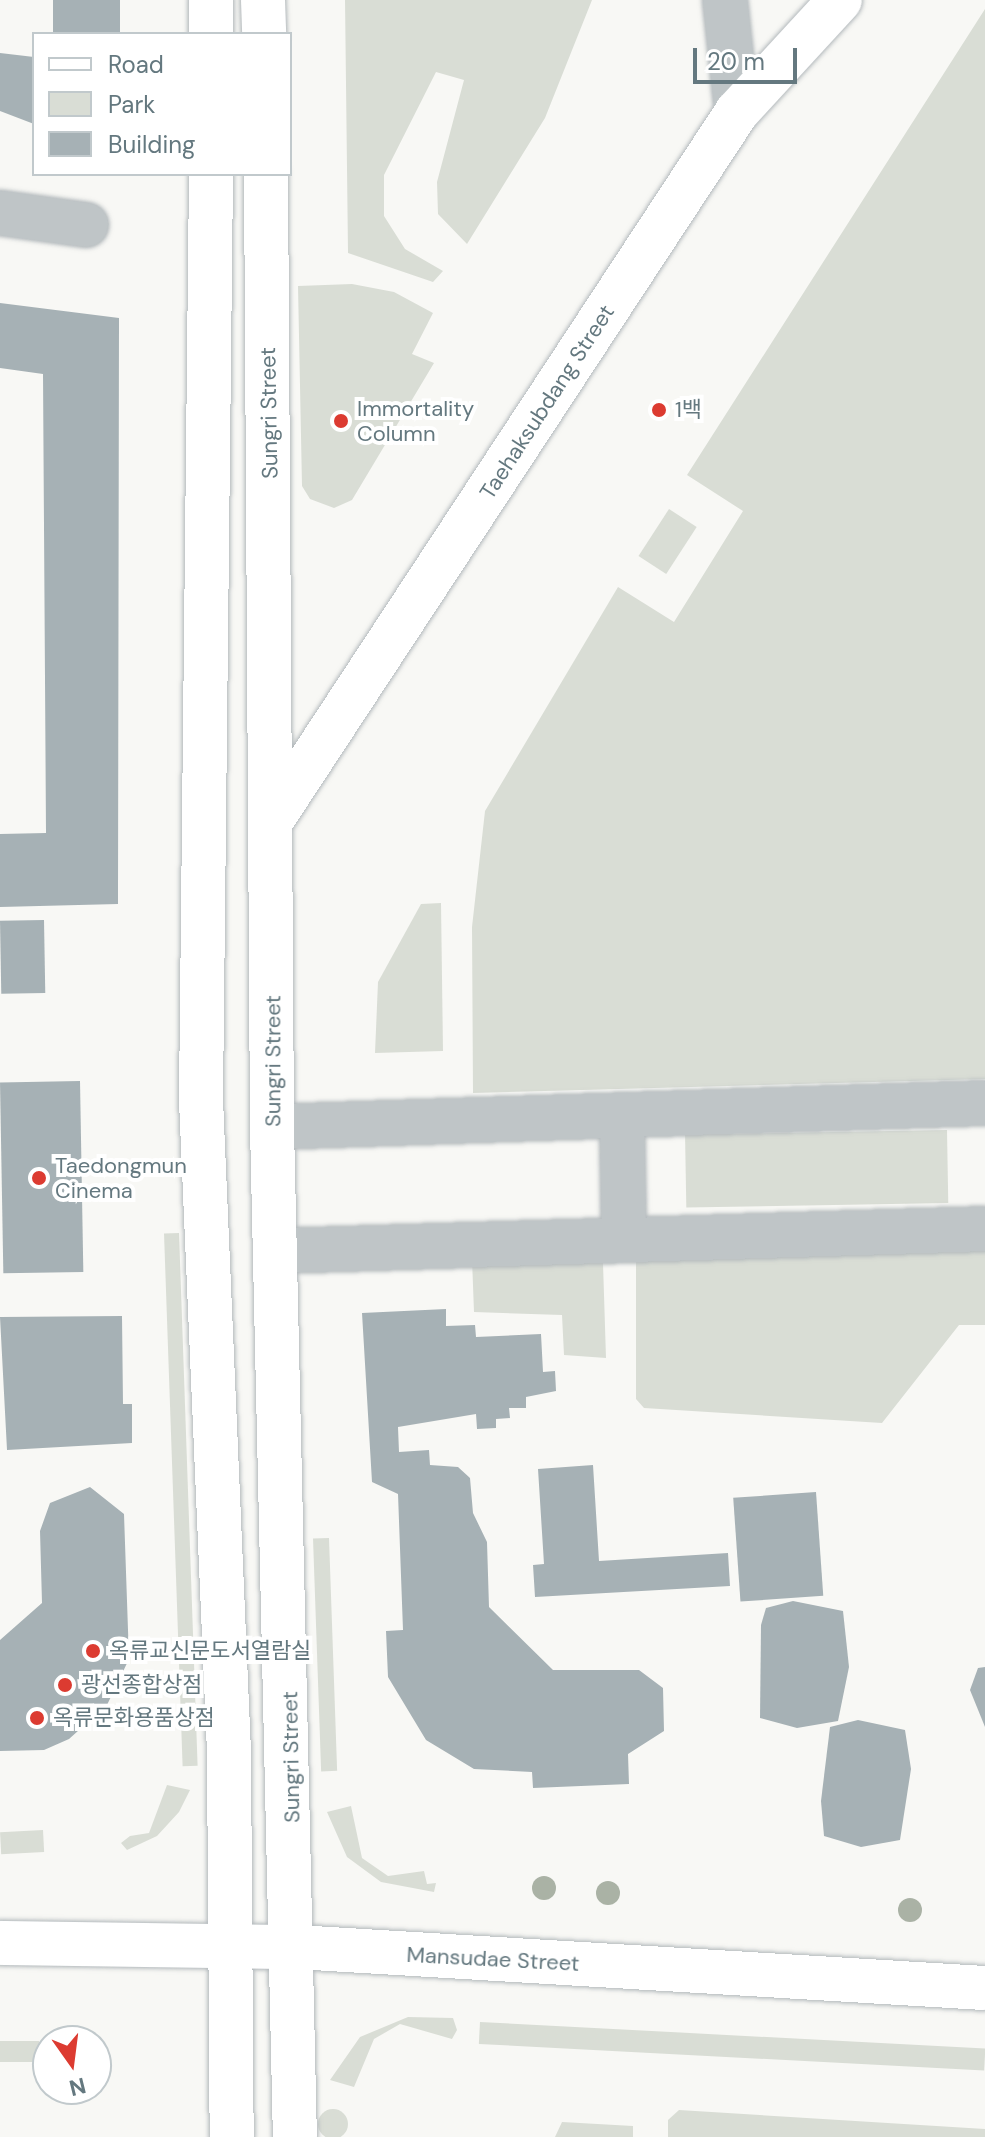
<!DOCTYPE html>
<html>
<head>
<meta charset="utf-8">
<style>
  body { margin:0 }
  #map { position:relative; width:985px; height:2137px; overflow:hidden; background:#f8f8f5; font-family:"DM Sans","Noto Sans KR",sans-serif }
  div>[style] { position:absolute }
  .green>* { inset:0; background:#d9ddd5; transform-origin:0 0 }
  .round { border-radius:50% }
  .building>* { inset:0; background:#a6b1b5; transform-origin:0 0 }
  .roads { filter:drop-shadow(0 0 2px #b3b9bc) drop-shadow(0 0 2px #b3b9bc) }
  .minor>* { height:44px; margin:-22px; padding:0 22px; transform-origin:22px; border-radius:22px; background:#bfc5c7 }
  .major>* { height:44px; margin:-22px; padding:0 22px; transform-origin:22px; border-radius:22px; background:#fff }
  .trees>* { width:24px; height:24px; margin:-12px; border-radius:50%; background:#aab2a5 }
  .dots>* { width:22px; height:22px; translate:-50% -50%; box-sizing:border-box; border:4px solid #fff; border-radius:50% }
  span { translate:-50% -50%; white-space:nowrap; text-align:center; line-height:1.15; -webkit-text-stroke:8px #fff; paint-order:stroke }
  .street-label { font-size:22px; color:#64787f }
  .poi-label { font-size:22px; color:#64787f }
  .left { translate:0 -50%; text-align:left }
  .legend { position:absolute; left:32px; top:32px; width:260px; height:144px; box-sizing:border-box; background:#fff; border:2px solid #c1c9cc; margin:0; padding:10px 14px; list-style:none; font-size:24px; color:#64787f }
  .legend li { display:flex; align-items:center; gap:16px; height:40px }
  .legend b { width:40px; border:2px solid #c1c9cc }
  .north { position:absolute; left:32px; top:2025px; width:80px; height:80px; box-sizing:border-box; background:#fff; border:2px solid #c1c9cc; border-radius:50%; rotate:166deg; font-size:22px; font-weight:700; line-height:32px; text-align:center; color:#64787f }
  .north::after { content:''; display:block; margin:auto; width:28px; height:36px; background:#dc3b31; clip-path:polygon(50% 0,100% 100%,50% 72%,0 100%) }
  .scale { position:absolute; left:693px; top:48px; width:104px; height:36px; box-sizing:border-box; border:4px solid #64787f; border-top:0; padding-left:10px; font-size:24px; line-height:28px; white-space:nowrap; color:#64787f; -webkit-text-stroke:6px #fff; paint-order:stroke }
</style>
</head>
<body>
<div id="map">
  <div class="green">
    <i style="clip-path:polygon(345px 0,592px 0,545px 118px,467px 244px,438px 214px,437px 182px,464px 80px,436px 72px,384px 175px,384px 216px,405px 249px,443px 271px,433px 282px,348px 253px)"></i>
    <i style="clip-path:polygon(985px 9px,985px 1079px,473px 1093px,472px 927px,485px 811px,618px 587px,674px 622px,743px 511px,687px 475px)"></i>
    <i style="clip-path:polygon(352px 284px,394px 292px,433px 313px,412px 354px,434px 363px,352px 500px,334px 508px,310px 499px,302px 486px,298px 286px)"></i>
    <i style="left:669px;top:509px;width:33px;height:56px;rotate:33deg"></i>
    <i style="clip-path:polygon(441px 903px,443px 1051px,375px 1053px,378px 982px,421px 904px)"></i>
    <i style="left:947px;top:1130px;width:73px;height:262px;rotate:89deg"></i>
    <i style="left:179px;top:1233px;width:533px;height:15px;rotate:88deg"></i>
    <i style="clip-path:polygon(985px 1250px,985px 1325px,959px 1325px,882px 1423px,644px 1408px,636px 1399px,636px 1256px)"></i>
    <i style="clip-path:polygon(472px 1259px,603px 1263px,606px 1358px,564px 1355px,562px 1315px,474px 1312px)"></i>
    <i style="left:329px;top:1538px;width:233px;height:16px;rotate:88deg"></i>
    <i style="clip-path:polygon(167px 1785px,190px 1790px,179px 1812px,157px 1836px,127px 1850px,121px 1843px,130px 1836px,149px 1833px)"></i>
    <i style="clip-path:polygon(351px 1806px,362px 1858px,388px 1876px,424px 1871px,427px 1884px,436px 1883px,434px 1892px,381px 1882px,347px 1857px,327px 1812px)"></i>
    <i style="left:43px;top:1830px;width:22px;height:43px;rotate:87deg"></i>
    <i style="clip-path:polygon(408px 2017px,453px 2018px,457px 2030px,452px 2039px,400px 2024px,374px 2039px,354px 2087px,330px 2080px,360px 2037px)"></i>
    <i style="left:480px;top:2022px;width:506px;height:22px;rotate:3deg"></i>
    <i style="left:39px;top:2041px;width:21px;height:39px;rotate:90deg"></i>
    <i class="round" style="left:318px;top:2109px;width:30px;height:30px"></i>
    <i style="clip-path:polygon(679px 2110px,985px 2129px,985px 2137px,668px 2137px,668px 2120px)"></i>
    <i style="clip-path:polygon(562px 2122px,633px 2126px,633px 2137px,555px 2137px)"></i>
  </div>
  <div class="building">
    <i style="left:53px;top:0;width:67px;height:34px"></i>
    <i style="clip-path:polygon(0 53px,34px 57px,34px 124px,0 111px)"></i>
    <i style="clip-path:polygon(0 303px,119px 318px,118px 904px,0 907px,0 834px,46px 833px,43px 374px,0 368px)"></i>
    <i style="left:44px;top:920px;width:73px;height:44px;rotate:89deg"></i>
    <i style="left:80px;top:1081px;width:191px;height:80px;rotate:89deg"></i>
    <i style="clip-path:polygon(446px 1309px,446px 1326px,475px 1325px,476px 1337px,541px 1334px,543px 1372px,555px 1371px,556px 1391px,526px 1397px,526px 1408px,509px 1408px,510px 1418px,496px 1419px,496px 1428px,477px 1429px,476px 1414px,398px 1427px,399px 1452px,429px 1450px,430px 1465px,458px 1467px,470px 1478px,473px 1513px,487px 1542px,489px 1607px,553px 1670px,639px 1670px,663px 1688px,664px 1731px,628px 1754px,629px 1784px,533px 1788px,532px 1772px,474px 1769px,426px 1740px,388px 1677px,386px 1631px,403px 1630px,398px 1494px,372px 1482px,362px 1313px)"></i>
    <i style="clip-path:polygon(122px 1316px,123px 1404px,132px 1404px,132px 1443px,7px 1450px,0 1317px)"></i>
    <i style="clip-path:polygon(593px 1465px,599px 1561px,728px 1553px,730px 1586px,535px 1597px,533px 1565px,544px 1564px,538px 1469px)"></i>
    <i style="clip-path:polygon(90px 1487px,124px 1514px,129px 1659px,107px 1705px,69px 1739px,44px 1750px,0 1751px,0 1640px,42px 1603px,40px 1531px,50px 1503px)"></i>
    <i style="left:816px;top:1492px;width:104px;height:83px;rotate:86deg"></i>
    <i style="clip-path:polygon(793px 1601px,843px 1611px,849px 1667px,838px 1721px,797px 1728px,760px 1718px,761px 1625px,766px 1608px)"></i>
    <i style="clip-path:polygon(985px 1667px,985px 1727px,970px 1690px,978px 1668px)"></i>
    <i style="clip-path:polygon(858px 1720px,905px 1730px,911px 1769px,900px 1840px,861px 1847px,824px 1836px,821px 1801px,830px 1727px)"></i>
  </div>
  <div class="roads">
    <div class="minor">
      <i style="left:725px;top:0;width:113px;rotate:83.9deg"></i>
      <i style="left:0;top:213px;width:87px;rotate:7.9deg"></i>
      <i style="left:622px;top:1115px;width:125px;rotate:89.1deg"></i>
      <i style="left:272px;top:1127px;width:713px;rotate:-1.93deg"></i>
      <i style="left:278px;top:1251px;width:707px;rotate:-1.78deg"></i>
    </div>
    <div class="major">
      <i style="left:263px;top:0;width:34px;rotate:88deg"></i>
      <i style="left:211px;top:34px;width:34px;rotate:-90deg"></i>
      <i style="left:211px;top:174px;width:926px;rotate:90.62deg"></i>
      <i style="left:201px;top:1100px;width:654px;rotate:87.54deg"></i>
      <i style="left:229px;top:1753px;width:384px;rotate:89.6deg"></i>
      <i style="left:266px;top:174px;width:953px;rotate:89.64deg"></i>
      <i style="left:272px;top:1127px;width:1010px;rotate:88.7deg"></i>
      <i style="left:273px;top:818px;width:845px;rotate:-56.69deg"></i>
      <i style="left:737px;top:112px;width:152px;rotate:-47.4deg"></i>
      <i style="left:0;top:1943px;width:296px;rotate:0.8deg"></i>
      <i style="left:296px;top:1947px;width:690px;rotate:3.41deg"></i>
    </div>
  </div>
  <div class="trees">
    <i style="left:544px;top:1888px"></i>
    <i style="left:608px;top:1893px"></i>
    <i style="left:910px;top:1910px"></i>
  </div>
  <div class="dots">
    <i style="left:659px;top:410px;background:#dc3b31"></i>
    <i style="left:341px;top:421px;background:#dc3b31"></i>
    <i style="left:39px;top:1178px;background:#dc3b31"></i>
    <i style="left:93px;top:1651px;background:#dc3b31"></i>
    <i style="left:65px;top:1685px;background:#dc3b31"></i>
    <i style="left:37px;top:1718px;background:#dc3b31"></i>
  </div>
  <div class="street-label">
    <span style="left:547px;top:402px;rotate:-57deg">Taehaksubdang Street</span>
    <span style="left:269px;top:413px;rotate:-91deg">Sungri Street</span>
    <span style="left:273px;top:1061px;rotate:-90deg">Sungri Street</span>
    <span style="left:291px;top:1757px;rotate:-91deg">Sungri Street</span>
    <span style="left:493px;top:1959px;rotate:3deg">Mansudae Street</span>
  </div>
  <div class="poi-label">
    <span class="left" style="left:357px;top:421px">Immortality<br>Column</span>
    <span class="left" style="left:675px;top:410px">1백</span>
    <span class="left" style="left:55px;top:1178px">Taedongmun<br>Cinema</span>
    <span class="left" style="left:109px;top:1651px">옥류교신문도서열람실</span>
    <span class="left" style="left:81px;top:1685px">광선종합상점</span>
    <span class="left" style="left:53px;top:1718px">옥류문화용품상점</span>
  </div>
  <ul class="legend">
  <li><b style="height:10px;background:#fff"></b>Road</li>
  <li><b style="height:22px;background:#d9ddd5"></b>Park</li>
  <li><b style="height:22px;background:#a6b1b5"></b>Building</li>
  </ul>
  <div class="north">N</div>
  <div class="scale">20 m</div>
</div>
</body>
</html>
